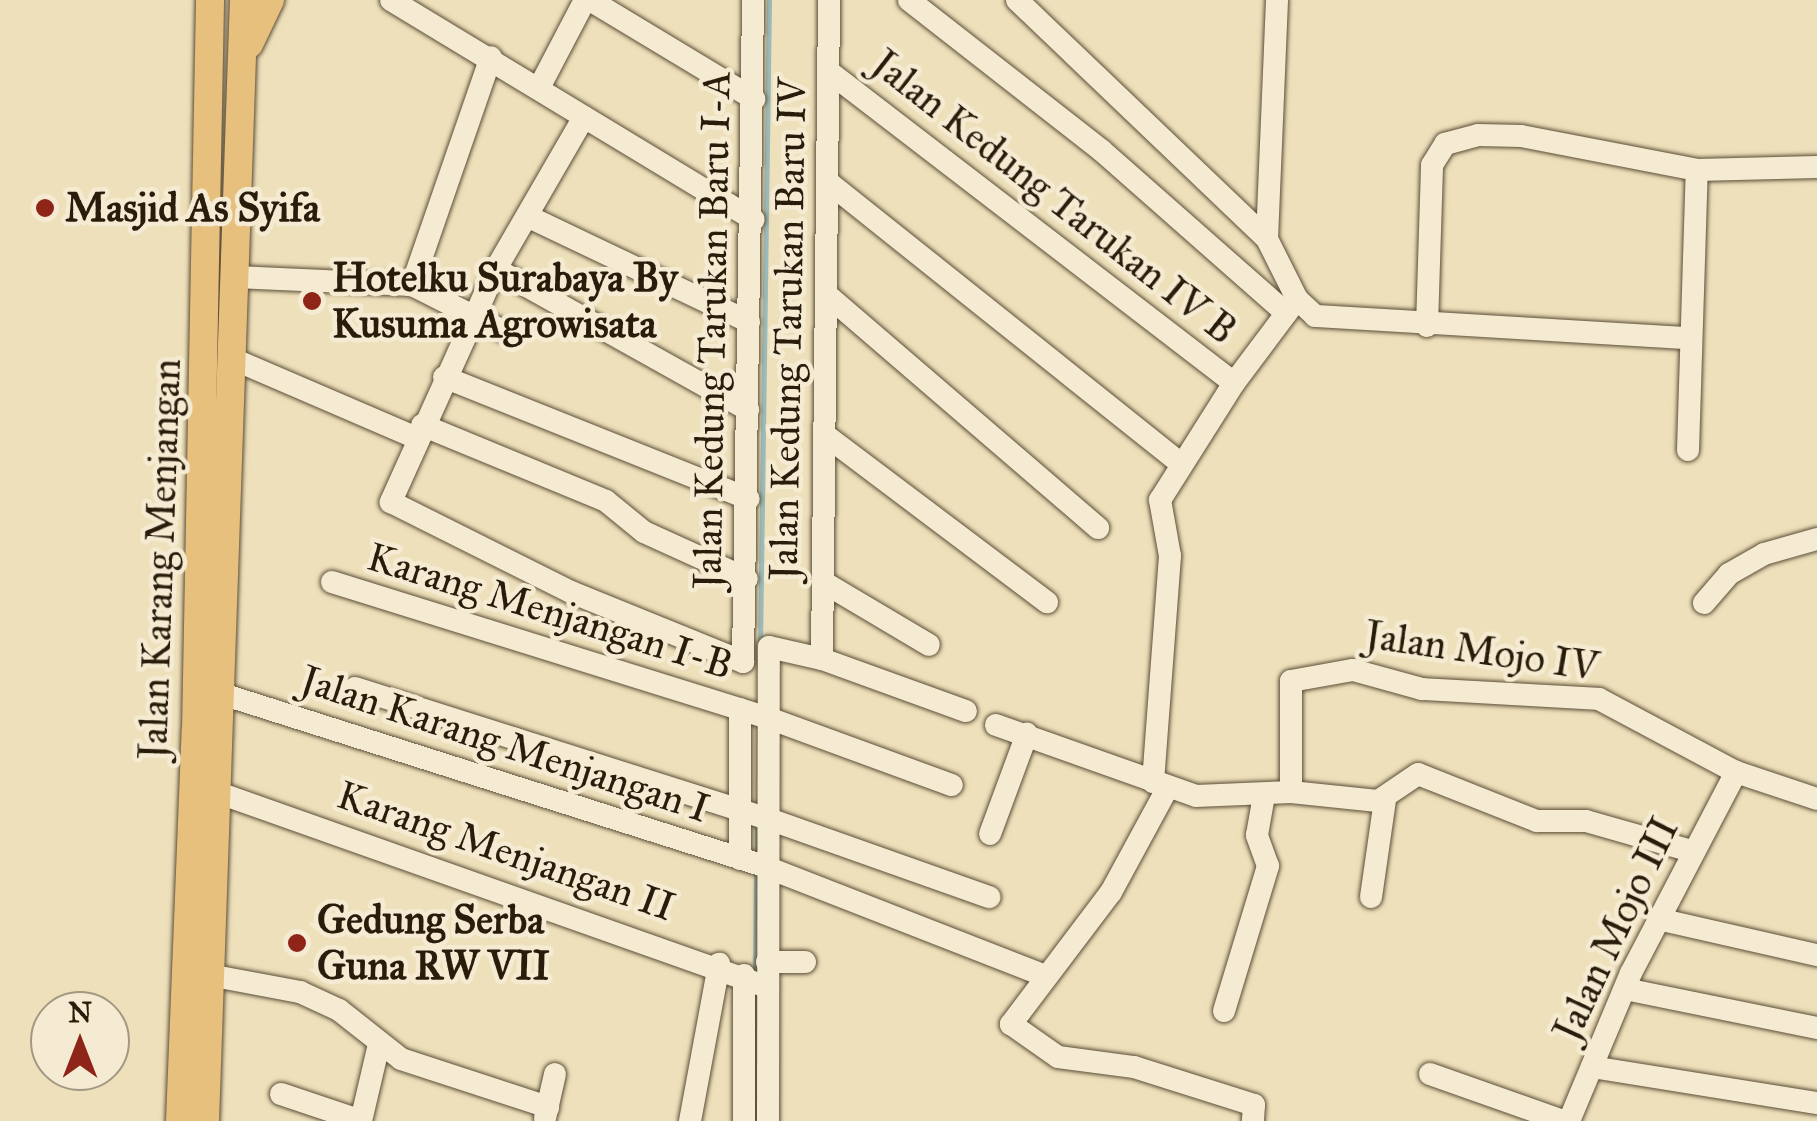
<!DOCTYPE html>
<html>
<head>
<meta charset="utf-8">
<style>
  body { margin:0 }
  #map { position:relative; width:1817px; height:1121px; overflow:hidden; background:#eee0ba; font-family:"IM FELL Great Primer",serif }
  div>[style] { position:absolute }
  .stream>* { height:5px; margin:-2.5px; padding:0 2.5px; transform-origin:2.5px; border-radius:2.5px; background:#9dbbb9 }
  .roads { filter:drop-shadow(0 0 2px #5b4d37) drop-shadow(0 0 2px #5b4d37) }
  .minor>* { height:22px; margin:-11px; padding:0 11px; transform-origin:11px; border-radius:11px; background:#f4ebd2 }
  .major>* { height:28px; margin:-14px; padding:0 14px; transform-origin:14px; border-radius:14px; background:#e7c07d }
  .dots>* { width:28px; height:28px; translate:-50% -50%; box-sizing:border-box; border:5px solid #f4ebd2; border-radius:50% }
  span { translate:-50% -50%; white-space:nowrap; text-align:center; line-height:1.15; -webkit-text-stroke:9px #f4ebd2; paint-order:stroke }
  .street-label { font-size:40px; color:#2a1c0b }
  .poi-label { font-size:40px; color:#2a1c0b; font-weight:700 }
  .left { translate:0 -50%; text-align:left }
  .north { position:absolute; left:30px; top:991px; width:100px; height:100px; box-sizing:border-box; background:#f4ebd2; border:2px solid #a39882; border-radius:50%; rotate:0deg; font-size:28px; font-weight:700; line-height:40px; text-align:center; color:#2a1c0b }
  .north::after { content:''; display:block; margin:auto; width:35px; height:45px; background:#8f2418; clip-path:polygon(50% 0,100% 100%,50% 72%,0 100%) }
</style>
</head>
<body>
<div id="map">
  <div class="stream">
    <i style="left:760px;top:647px;width:647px;rotate:-89.2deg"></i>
    <i style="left:757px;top:857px;width:34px;rotate:-90deg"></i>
    <i style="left:755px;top:977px;width:104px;rotate:-89.4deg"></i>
  </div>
  <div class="roads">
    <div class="minor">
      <i style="left:391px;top:0;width:424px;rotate:31.2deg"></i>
      <i style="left:590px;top:0;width:192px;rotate:31.1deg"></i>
      <i style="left:909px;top:0;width:244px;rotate:38deg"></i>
      <i style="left:1101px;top:150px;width:247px;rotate:41.4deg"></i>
      <i style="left:1017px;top:0;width:346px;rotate:43.7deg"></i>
      <i style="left:1267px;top:239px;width:67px;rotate:63.4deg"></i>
      <i style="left:1297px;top:299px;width:25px;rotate:43deg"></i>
      <i style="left:1315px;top:316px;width:376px;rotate:3.4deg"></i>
      <i style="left:828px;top:71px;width:512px;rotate:37.54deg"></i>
      <i style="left:540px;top:86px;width:97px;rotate:-62.4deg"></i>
      <i style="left:584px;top:117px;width:176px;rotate:120.1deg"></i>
      <i style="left:496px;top:269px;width:256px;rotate:114.3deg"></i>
      <i style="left:391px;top:502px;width:201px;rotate:26.6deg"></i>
      <i style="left:571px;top:592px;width:186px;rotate:22.1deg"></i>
      <i style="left:743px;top:662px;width:662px;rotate:-89.13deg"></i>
      <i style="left:828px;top:182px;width:452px;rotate:38.6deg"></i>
      <i style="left:527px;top:216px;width:246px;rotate:25.5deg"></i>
      <i style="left:1267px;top:239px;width:239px;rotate:-87.6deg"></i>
      <i style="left:496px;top:269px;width:289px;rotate:29.2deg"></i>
      <i style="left:236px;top:277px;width:176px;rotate:2.6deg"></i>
      <i style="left:412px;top:285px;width:102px;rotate:26.8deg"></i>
      <i style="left:412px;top:285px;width:241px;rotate:-70.9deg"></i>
      <i style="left:826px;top:294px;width:359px;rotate:40.7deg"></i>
      <i style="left:1427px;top:326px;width:161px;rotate:-88.2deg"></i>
      <i style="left:1432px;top:165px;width:25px;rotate:-58deg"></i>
      <i style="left:1445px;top:144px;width:34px;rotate:-15deg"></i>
      <i style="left:1478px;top:135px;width:43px;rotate:1.3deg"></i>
      <i style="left:1521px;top:136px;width:179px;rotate:10.9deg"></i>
      <i style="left:1697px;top:170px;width:120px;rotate:-1.4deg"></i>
      <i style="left:233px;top:359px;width:199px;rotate:23.3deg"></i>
      <i style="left:444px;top:377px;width:328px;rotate:21.8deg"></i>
      <i style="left:422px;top:425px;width:199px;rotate:22.4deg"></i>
      <i style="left:606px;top:501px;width:49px;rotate:39.2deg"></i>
      <i style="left:644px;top:532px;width:113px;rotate:24.5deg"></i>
      <i style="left:825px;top:435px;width:278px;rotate:37deg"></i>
      <i style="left:1688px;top:450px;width:280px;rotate:-88.2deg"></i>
      <i style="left:332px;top:582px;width:451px;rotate:17.3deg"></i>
      <i style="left:763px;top:716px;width:201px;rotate:20.1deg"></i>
      <i style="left:823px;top:582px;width:123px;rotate:30.7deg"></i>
      <i style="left:1704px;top:603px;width:38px;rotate:-49deg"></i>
      <i style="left:1729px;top:574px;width:40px;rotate:-29.7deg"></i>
      <i style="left:1764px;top:554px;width:55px;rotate:-15.8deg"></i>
      <i style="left:822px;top:659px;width:659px;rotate:-89.39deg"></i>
      <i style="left:355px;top:688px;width:431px;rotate:17.6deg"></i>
      <i style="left:766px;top:818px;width:237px;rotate:19.5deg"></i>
      <i style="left:222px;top:694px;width:565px;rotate:17.6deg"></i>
      <i style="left:761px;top:865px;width:306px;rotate:21.3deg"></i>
      <i style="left:740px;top:709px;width:150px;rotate:90deg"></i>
      <i style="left:996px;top:725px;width:212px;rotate:19.5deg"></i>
      <i style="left:1196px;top:796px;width:95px;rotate:-2.4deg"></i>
      <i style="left:1291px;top:792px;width:87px;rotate:5.9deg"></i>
      <i style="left:1378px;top:801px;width:48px;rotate:-34deg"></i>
      <i style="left:1418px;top:774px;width:128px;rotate:21.6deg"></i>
      <i style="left:1537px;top:821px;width:49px"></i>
      <i style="left:1586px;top:821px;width:109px;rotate:15.9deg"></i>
      <i style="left:1153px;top:782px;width:227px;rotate:-85.7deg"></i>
      <i style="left:1170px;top:556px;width:57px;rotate:-100.1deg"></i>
      <i style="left:1160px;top:500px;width:138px;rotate:-57.7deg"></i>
      <i style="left:1234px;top:383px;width:105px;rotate:-53.1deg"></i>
      <i style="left:1167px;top:789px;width:117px;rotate:118.5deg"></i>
      <i style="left:1111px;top:892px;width:166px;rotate:127.1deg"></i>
      <i style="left:1011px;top:1024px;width:57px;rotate:35.1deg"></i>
      <i style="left:1058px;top:1057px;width:77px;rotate:7.5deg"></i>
      <i style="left:1134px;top:1067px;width:126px;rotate:17.6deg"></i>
      <i style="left:1254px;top:1105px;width:16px;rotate:94deg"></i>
      <i style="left:1291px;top:792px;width:111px;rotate:-90deg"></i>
      <i style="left:1291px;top:681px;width:63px;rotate:-10.1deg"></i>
      <i style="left:1353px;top:670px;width:72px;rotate:15.4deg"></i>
      <i style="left:1422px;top:689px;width:177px;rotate:3.2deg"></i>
      <i style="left:1599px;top:699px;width:155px;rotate:28.1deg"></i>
      <i style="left:1736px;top:772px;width:85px;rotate:18.4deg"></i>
      <i style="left:219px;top:793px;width:581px;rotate:19.49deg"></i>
      <i style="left:990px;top:834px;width:107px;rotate:-69.7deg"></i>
      <i style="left:1371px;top:897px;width:98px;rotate:-81.8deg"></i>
      <i style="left:1658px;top:919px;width:163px;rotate:12.8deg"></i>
      <i style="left:767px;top:962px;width:38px"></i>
      <i style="left:209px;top:975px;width:93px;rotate:10.6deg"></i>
      <i style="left:300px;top:992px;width:43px;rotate:24.8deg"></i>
      <i style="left:339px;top:1010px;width:79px;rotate:38.3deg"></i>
      <i style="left:401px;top:1059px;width:155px;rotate:18.1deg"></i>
      <i style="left:744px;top:975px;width:146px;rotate:90deg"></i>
      <i style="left:1625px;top:989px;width:196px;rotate:11.5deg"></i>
      <i style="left:1224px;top:1011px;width:152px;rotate:-73.1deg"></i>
      <i style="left:1268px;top:866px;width:33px;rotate:-110deg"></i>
      <i style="left:1257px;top:835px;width:40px;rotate:-80deg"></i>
      <i style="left:1592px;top:1067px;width:228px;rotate:9.1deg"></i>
      <i style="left:1430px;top:1074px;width:141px;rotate:19.5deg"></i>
      <i style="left:281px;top:1094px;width:84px;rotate:18.6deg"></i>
      <i style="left:545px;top:1118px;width:45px;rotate:-77.2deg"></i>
      <i style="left:361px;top:1121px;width:79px;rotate:-76.8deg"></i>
      <i style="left:690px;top:1121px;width:160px;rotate:-79.5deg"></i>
      <i style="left:768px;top:1121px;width:474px;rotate:-89.9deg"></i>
      <i style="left:769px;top:647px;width:54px;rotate:12.8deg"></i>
      <i style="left:822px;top:659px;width:153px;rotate:19.9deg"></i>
      <i style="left:1569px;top:1121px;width:160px;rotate:-67.3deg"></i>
      <i style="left:1631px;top:973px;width:227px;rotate:-62.4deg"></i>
    </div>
    <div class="major">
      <i style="left:249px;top:44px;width:49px;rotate:-64.5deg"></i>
      <i style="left:180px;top:1121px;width:390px;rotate:-87.7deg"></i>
      <i style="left:196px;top:731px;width:731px;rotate:-88.9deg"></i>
      <i style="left:205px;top:1121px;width:1122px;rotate:-88.01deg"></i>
    </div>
  </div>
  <div class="dots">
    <i style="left:45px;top:208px;background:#8f2418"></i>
    <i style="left:312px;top:301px;background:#8f2418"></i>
    <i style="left:297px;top:943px;background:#8f2418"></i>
  </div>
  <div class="street-label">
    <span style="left:1054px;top:197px;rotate:38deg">Jalan Kedung Tarukan IV B</span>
    <span style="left:788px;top:329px;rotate:-89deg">Jalan Kedung Tarukan Baru IV</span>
    <span style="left:712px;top:330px;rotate:-89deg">Jalan Kedung Tarukan Baru I-A</span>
    <span style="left:160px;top:559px;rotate:-88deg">Jalan Karang Menjangan</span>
    <span style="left:550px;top:611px;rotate:17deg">Karang Menjangan I-B</span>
    <span style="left:1482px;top:651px;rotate:8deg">Jalan Mojo IV</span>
    <span style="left:505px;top:744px;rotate:18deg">Jalan Karang Menjangan I</span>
    <span style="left:506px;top:851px;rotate:19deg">Karang Menjangan II</span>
    <span style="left:1616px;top:929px;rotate:-65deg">Jalan Mojo III</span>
  </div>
  <div class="poi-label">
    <span class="left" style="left:65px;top:208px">Masjid As Syifa</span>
    <span class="left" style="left:332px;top:301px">Hotelku Surabaya By<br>Kusuma Agrowisata</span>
    <span class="left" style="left:317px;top:943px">Gedung Serba<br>Guna RW VII</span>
  </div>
  <div class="north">N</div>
</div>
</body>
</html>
